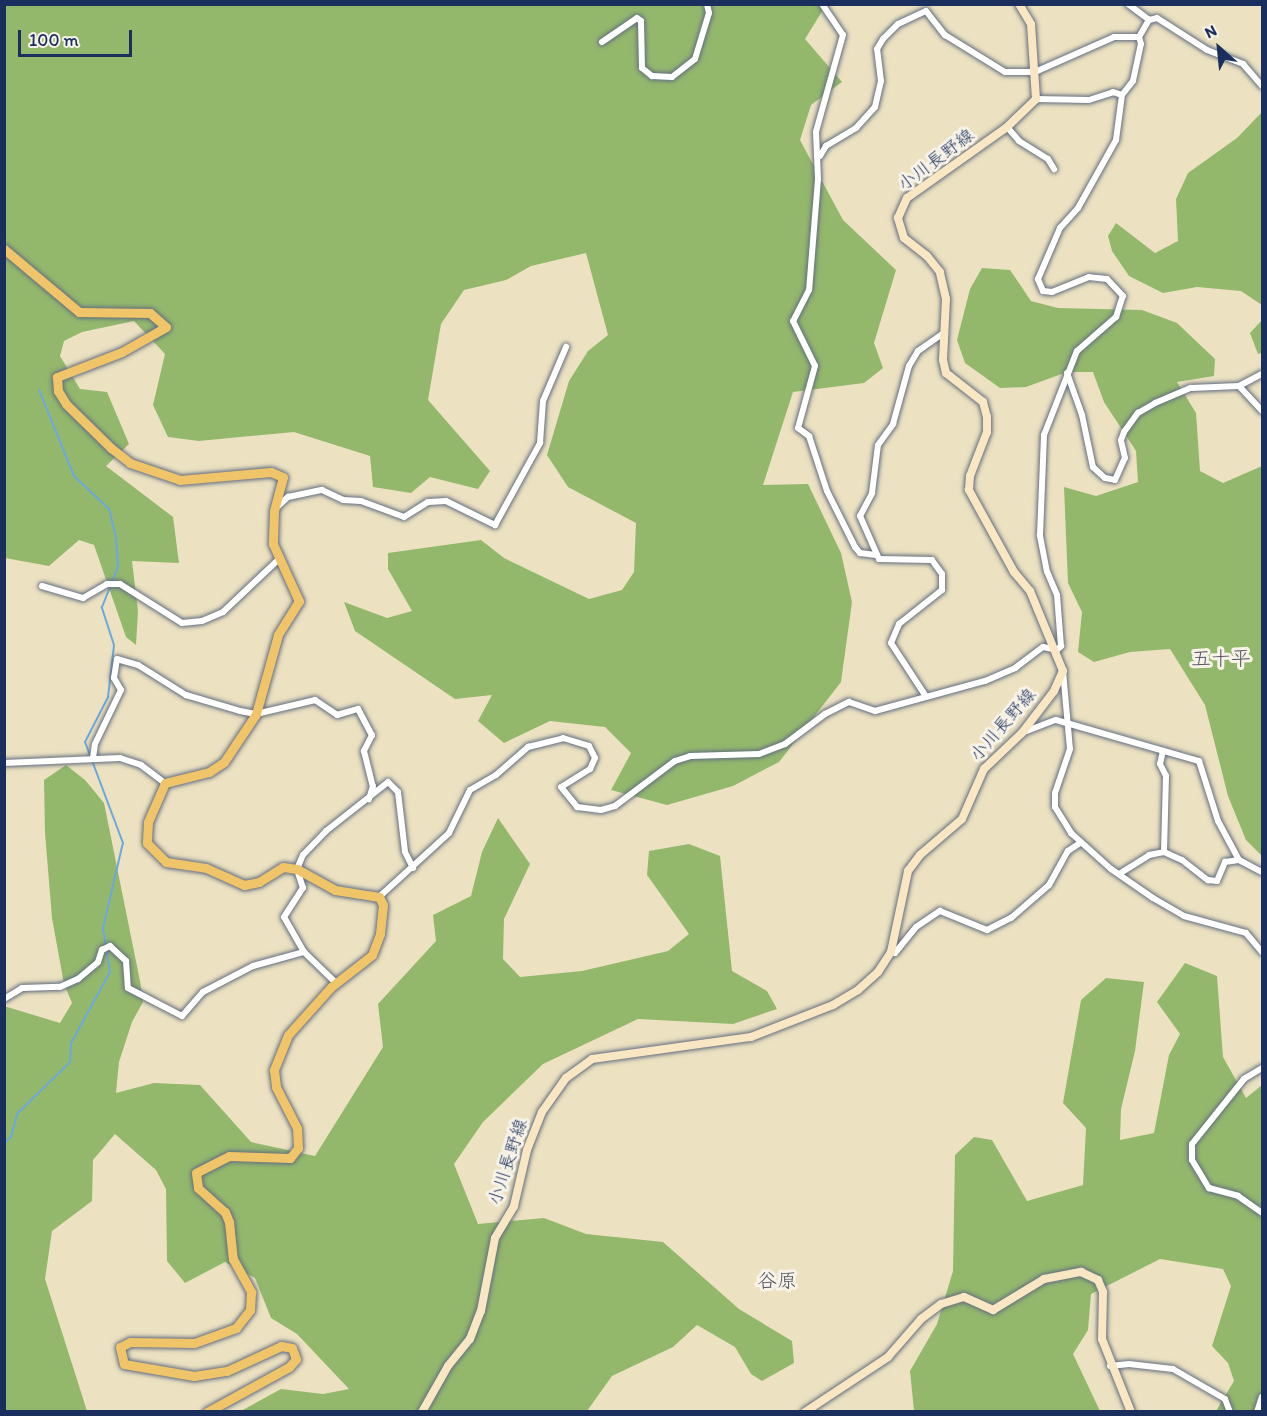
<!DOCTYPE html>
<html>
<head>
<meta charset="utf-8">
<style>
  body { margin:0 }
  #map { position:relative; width:1267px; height:1416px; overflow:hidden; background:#ece2c1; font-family:Itim,"Klee One",sans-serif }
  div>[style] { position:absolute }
  .forest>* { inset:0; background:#93b86c }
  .stream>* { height:2px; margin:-1px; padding:0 1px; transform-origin:1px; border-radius:1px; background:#6ba8dd }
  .roads { filter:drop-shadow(0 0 2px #646e81) drop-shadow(0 0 2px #646e81) }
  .street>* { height:6px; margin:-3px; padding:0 3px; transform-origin:3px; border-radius:3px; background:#fff }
  .secondary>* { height:8px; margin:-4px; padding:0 4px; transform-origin:4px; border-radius:4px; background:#f9e7c3 }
  .primary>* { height:9px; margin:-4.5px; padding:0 4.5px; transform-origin:4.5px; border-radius:4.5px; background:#f0c469 }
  span { translate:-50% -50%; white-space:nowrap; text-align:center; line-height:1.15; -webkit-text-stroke:6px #f7f3e8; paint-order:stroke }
  .street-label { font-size:18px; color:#1b2f5e }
  .neighbourhood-label { font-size:20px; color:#575664 }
  .frame { position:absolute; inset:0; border:6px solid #1b2f5e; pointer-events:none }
  .north { position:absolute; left:1189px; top:18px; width:60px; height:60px; -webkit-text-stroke:4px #f7f3e8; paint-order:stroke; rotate:333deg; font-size:16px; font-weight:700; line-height:24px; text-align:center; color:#1b2f5e }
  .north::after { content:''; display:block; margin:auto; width:21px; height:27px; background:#1b2f5e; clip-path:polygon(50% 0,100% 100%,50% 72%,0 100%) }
  .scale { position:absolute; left:18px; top:30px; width:114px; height:27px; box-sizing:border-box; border:3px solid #1b2f5e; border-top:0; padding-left:8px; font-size:18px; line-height:21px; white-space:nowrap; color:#1b2f5e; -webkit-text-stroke:4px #f7f3e8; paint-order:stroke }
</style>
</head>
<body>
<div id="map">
  <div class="forest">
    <i style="clip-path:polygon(4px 5px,826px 5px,805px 39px,842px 82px,811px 105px,800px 140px,843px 220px,896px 270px,874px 343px,883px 368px,864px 383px,793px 392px,763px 485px,808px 484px,841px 553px,852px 602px,841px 682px,779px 762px,733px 786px,667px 805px,611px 790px,631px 753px,605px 727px,550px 721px,504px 743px,478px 721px,492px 695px,455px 699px,355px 631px,344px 602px,387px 618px,412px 611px,388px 569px,388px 553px,481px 540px,504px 558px,589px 599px,622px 590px,634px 572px,636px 523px,568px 487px,547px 455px,569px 381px,588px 351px,608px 335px,586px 253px,531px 266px,506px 280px,464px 290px,441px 324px,428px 400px,490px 471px,478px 489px,430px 477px,411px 493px,373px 487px,370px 456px,294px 432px,199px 441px,168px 437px,153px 405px,165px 354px,134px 321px,82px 332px,64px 341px,60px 356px,80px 389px,107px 392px,129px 444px,106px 466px,173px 517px,179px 563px,132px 561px,138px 611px,136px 645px,126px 637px,94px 545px,79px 540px,49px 566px,5px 558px)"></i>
    <i style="clip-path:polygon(1262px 112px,1262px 305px,1241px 291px,1197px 287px,1163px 293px,1129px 276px,1112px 251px,1108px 236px,1116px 223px,1155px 253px,1178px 241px,1176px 199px,1188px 173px,1237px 138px)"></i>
    <i style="clip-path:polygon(982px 268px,1010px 270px,1031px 301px,1058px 308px,1142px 310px,1177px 323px,1215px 359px,1214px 376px,1177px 382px,1196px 413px,1200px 471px,1223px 483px,1262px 466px,1262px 856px,1246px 840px,1228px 796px,1205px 705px,1170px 649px,1130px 652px,1094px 662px,1078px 652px,1082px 612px,1068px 583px,1064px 487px,1096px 496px,1138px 482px,1136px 451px,1104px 402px,1093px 372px,1067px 372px,1026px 387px,1000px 388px,965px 363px,957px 340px,970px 289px)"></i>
    <i style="clip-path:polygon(1262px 320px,1262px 353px,1258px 354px,1250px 333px)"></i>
    <i style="clip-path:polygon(66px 765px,85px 780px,104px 803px,140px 981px,143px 1002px,132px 1022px,119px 1062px,116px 1093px,154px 1083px,200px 1085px,251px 1142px,315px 1156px,383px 1047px,378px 1004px,436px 941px,433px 915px,471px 896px,482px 852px,498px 818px,530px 864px,504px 919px,503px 959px,520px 977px,582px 971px,668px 951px,689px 934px,647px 875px,649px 851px,689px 844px,720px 856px,732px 971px,767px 991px,777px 1009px,733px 1024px,638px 1019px,543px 1064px,483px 1122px,454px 1164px,478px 1224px,544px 1218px,586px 1234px,663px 1242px,739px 1309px,792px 1341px,794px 1363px,762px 1381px,751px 1374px,735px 1347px,697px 1325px,673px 1347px,612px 1376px,587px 1411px,241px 1411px,281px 1389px,323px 1394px,349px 1389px,297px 1334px,271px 1318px,255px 1278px,225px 1262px,185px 1283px,167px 1261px,166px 1189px,156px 1170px,115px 1134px,93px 1160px,92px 1201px,52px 1231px,45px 1279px,87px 1411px,5px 1411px,4px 1006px,60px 1023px,72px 1003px,64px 984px,52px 918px,45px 833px,44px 780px)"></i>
    <i style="clip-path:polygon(1185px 963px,1217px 976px,1223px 1057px,1246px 1098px,1262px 1085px,1262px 1411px,1216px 1411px,1234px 1381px,1228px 1363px,1212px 1346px,1231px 1286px,1223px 1269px,1160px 1259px,1091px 1294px,1088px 1330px,1073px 1354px,1100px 1411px,914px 1411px,910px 1371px,937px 1324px,953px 1271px,955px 1155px,974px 1137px,992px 1140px,1027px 1201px,1083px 1185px,1086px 1128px,1063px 1103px,1081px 1000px,1106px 978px,1144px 982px,1135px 1051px,1121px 1109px,1120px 1140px,1154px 1133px,1169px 1055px,1180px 1034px,1157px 1002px)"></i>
  </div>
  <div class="stream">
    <i style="left:4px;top:1143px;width:9px;rotate:-41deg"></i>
    <i style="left:11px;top:1137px;width:24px;rotate:-75deg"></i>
    <i style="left:17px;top:1114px;width:74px;rotate:-44.5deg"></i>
    <i style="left:70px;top:1062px;width:19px;rotate:-87deg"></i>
    <i style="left:71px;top:1043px;width:81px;rotate:-61.2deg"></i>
    <i style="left:110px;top:972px;width:45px;rotate:-99deg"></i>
    <i style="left:103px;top:928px;width:87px;rotate:-76.8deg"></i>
    <i style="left:123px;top:843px;width:108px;rotate:-110.6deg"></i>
    <i style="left:85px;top:742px;width:51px;rotate:-62.9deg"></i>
    <i style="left:108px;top:697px;width:52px;rotate:-83.4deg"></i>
    <i style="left:114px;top:645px;width:40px;rotate:-108deg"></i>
    <i style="left:102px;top:607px;width:43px;rotate:-68.2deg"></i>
    <i style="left:118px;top:567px;width:30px;rotate:-94deg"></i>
    <i style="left:116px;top:537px;width:29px;rotate:-104deg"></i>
    <i style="left:109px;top:509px;width:48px;rotate:-136.7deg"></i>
    <i style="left:74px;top:476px;width:93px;rotate:-112.1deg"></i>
  </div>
  <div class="roads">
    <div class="street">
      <i style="left:822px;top:4px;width:37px;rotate:56deg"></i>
      <i style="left:843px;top:35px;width:101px;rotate:105.6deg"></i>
      <i style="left:816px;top:132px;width:47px;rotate:87.6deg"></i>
      <i style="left:818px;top:179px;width:111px;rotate:94.6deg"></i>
      <i style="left:809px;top:290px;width:35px;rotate:117deg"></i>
      <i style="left:793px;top:321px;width:50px;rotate:63.9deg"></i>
      <i style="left:815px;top:366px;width:64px;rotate:105.3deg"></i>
      <i style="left:798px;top:428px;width:14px;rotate:36deg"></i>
      <i style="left:809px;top:436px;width:58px;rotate:71.9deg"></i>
      <i style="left:827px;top:491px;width:63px;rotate:63.4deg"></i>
      <i style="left:855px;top:547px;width:8px;rotate:50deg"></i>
      <i style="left:860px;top:553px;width:16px;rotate:7deg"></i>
      <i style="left:1128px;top:4px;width:26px;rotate:37deg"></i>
      <i style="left:602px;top:42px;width:42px;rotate:-34.4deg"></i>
      <i style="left:637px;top:18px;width:5px;rotate:37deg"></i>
      <i style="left:641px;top:21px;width:47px;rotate:88.8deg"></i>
      <i style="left:642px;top:68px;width:13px;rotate:39deg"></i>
      <i style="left:652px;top:76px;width:20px;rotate:3deg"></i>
      <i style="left:672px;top:77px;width:29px;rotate:-38deg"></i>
      <i style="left:695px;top:59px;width:48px;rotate:-73.1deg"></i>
      <i style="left:709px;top:13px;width:9px;rotate:-103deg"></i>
      <i style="left:1036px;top:99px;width:53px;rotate:1.1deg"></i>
      <i style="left:1089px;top:100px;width:25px;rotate:-18deg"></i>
      <i style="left:1113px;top:92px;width:9px;rotate:18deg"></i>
      <i style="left:1007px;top:127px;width:18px;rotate:49deg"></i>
      <i style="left:1019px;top:141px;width:34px;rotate:32deg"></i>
      <i style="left:1048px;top:159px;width:12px;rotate:59deg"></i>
      <i style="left:820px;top:156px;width:12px;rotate:-59deg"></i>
      <i style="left:826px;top:146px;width:35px;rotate:-31deg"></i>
      <i style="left:856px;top:128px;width:28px;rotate:-48deg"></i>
      <i style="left:875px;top:107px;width:27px;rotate:-77deg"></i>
      <i style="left:881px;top:81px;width:32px;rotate:-97deg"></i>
      <i style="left:877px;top:49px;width:12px;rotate:-59deg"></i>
      <i style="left:883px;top:39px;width:21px;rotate:-45deg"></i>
      <i style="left:898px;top:24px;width:31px;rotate:-25deg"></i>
      <i style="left:926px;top:11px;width:31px;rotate:52deg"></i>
      <i style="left:945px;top:35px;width:70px;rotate:31.7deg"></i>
      <i style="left:1005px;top:72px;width:30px"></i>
      <i style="left:1035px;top:72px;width:86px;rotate:-23.9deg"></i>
      <i style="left:1114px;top:37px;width:25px"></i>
      <i style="left:1139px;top:37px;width:20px;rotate:-60deg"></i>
      <i style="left:1149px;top:20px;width:8px;rotate:-14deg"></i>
      <i style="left:1157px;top:18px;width:59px;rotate:32.6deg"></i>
      <i style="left:1207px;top:50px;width:39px;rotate:21deg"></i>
      <i style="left:1243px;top:64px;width:29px;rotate:49deg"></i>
      <i style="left:1067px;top:373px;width:45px;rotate:70.3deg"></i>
      <i style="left:1082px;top:415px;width:53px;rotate:78.1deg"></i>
      <i style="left:1093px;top:467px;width:16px;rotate:43deg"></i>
      <i style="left:1105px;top:478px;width:10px;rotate:11deg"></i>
      <i style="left:1115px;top:480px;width:24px;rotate:-66deg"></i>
      <i style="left:1125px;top:458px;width:18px;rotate:-103deg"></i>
      <i style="left:1121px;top:440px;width:9px;rotate:-69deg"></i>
      <i style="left:1124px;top:432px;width:24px;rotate:-54deg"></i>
      <i style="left:1138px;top:413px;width:20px;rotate:-30deg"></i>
      <i style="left:1155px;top:403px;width:39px;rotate:-23deg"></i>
      <i style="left:1191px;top:388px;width:48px;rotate:-2.4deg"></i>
      <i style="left:1239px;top:386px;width:34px;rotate:47deg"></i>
      <i style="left:1239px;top:386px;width:26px;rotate:-28deg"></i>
      <i style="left:275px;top:509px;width:18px;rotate:-43deg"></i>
      <i style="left:288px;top:497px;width:35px;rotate:-12deg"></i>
      <i style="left:322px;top:490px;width:23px;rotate:25deg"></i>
      <i style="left:343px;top:500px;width:18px;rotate:3deg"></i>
      <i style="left:361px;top:501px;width:46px;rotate:20.4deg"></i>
      <i style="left:404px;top:517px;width:28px;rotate:-32deg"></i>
      <i style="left:428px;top:502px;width:18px;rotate:-3deg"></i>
      <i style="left:446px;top:501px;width:55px;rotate:26.1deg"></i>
      <i style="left:495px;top:525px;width:94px;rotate:-61.2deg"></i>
      <i style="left:540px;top:443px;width:42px;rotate:-85.9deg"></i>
      <i style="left:543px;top:401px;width:59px;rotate:-66.9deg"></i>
      <i style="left:42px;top:586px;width:43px;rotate:16.3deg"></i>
      <i style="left:83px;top:598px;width:28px;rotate:-30deg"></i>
      <i style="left:107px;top:584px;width:13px"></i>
      <i style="left:120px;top:584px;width:73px;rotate:32.2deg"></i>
      <i style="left:182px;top:623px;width:20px;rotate:-6deg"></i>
      <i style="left:202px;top:621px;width:23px;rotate:-23deg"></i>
      <i style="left:223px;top:612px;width:76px;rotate:-43.4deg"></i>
      <i style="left:1063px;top:671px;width:78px;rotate:84.9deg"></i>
      <i style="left:1070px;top:749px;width:46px;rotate:108.8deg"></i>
      <i style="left:1055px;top:793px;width:14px;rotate:90deg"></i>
      <i style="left:1055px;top:807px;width:31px;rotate:58deg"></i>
      <i style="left:1071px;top:833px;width:54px;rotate:42deg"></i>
      <i style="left:1111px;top:869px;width:51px;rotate:34.6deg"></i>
      <i style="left:1153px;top:898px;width:36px;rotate:30deg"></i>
      <i style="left:1184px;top:916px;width:64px;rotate:15.3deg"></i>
      <i style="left:1246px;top:933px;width:25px;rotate:50deg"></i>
      <i style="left:925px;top:695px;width:62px;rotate:-123.2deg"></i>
      <i style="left:891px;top:643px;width:21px;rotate:-67deg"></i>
      <i style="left:899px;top:624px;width:55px;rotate:-38.3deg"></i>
      <i style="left:942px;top:590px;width:16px;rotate:-90deg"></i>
      <i style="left:942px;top:574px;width:17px;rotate:-126deg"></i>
      <i style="left:932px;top:560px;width:53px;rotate:-178.9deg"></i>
      <i style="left:879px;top:559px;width:47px;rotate:-113.8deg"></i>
      <i style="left:860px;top:516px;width:26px;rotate:-62deg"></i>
      <i style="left:872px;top:493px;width:48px;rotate:-82.9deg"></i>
      <i style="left:878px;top:445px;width:26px;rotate:-54deg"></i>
      <i style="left:893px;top:424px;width:60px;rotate:-74.6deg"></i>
      <i style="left:909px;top:366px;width:17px;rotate:-59deg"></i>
      <i style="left:918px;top:351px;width:32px;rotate:-35deg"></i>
      <i style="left:1024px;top:732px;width:34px;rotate:-21deg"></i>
      <i style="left:1056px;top:720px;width:149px;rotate:16deg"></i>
      <i style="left:1199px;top:761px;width:63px;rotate:72.4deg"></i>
      <i style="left:1218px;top:821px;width:44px;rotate:61.7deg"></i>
      <i style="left:1239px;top:860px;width:26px;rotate:28deg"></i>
      <i style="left:1163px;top:751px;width:13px;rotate:103deg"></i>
      <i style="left:1160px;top:764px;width:13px;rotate:63deg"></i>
      <i style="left:1166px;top:776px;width:76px;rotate:91.5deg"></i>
      <i style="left:93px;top:758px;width:14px;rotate:-82deg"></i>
      <i style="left:95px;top:744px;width:60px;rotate:-64.3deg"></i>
      <i style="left:121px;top:690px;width:14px;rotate:-120deg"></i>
      <i style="left:114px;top:678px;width:19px;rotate:-81deg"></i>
      <i style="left:117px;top:659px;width:22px;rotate:16deg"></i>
      <i style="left:138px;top:665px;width:57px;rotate:32deg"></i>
      <i style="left:186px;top:695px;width:56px;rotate:16.5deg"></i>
      <i style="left:240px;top:711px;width:16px;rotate:11deg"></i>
      <i style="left:256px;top:714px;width:61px;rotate:-13.3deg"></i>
      <i style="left:315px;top:700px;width:27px;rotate:34deg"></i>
      <i style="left:337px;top:715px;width:22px;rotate:-16deg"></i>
      <i style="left:358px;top:709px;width:30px;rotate:62deg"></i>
      <i style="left:372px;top:735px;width:18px;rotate:117deg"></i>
      <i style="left:364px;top:751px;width:36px;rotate:76deg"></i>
      <i style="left:373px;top:786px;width:14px;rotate:107deg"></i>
      <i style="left:4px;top:763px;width:116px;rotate:-2.5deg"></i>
      <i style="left:120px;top:758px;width:22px;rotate:18deg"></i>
      <i style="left:141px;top:765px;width:30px;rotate:37deg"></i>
      <i style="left:1119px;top:874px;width:36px;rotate:-32deg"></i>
      <i style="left:1149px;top:855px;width:15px;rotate:-11deg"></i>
      <i style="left:1164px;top:852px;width:20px;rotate:24deg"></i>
      <i style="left:1182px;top:860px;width:33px;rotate:38deg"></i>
      <i style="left:1208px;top:880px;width:9px;rotate:6deg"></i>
      <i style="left:1217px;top:881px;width:21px;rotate:-67deg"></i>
      <i style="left:1225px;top:862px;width:14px;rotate:-8deg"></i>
      <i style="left:379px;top:897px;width:95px;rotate:-42.4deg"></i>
      <i style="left:449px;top:833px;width:48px;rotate:-64deg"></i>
      <i style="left:470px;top:790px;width:30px;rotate:-30deg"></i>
      <i style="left:496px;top:775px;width:43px;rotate:-41.2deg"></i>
      <i style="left:528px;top:747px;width:36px;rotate:-14deg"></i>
      <i style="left:563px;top:738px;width:27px;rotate:17deg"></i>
      <i style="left:589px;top:746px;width:13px;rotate:63deg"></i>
      <i style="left:595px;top:758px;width:12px;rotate:114deg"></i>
      <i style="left:590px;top:769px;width:34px;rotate:148deg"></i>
      <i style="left:561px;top:787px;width:26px;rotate:51deg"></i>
      <i style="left:577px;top:807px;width:24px;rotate:7deg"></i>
      <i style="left:601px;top:810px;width:15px;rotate:-16deg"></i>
      <i style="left:615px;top:806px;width:75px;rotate:-36.9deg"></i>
      <i style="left:675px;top:761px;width:16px;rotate:-18deg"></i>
      <i style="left:690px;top:756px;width:69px;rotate:-1.7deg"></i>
      <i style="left:759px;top:754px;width:28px;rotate:-21deg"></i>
      <i style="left:785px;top:744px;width:50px;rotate:-36.9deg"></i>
      <i style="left:825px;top:714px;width:27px;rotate:-27deg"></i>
      <i style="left:849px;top:702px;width:28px;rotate:19deg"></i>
      <i style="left:875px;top:711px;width:114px;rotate:-15.3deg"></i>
      <i style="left:985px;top:681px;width:33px;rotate:-23deg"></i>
      <i style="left:1015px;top:668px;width:35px;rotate:-37deg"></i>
      <i style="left:1043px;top:647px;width:14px;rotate:12deg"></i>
      <i style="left:1057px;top:650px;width:6px;rotate:-45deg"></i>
      <i style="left:1061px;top:646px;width:51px;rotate:-94.5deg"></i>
      <i style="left:1057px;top:595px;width:25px;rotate:-113deg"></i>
      <i style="left:1047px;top:572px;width:38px;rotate:-101deg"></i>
      <i style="left:1040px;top:535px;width:100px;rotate:-87.7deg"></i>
      <i style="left:1044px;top:435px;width:90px;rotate:-68.6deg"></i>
      <i style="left:1077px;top:351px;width:52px;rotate:-41.1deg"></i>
      <i style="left:1116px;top:317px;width:22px;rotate:-72deg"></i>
      <i style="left:1123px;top:296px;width:23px;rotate:-133deg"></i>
      <i style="left:1107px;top:279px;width:18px;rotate:-174deg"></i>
      <i style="left:1089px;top:277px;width:40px;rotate:158deg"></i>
      <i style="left:1052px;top:292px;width:9px;rotate:-174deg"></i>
      <i style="left:1043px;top:291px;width:13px;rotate:-113deg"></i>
      <i style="left:1038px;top:279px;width:56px;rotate:-66.7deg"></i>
      <i style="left:1060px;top:228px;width:27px;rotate:-48deg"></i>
      <i style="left:1078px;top:208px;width:78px;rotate:-60.8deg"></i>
      <i style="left:1116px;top:140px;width:45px;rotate:-82.4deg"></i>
      <i style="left:1122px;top:95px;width:18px;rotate:-52deg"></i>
      <i style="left:1133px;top:81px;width:38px;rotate:-78deg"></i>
      <i style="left:1141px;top:44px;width:7px;rotate:-106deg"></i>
      <i style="left:891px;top:952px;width:4px;rotate:14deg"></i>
      <i style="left:895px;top:953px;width:33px;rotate:-51deg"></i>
      <i style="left:916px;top:927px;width:29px;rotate:-34deg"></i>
      <i style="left:940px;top:911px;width:51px;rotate:22deg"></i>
      <i style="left:987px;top:930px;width:27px;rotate:-27deg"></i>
      <i style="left:1011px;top:918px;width:50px;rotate:-41deg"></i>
      <i style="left:1049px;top:885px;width:39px;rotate:-61deg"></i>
      <i style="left:1068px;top:851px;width:14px;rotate:-34deg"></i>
      <i style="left:336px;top:983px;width:45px;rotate:-135.9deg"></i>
      <i style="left:304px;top:952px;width:40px;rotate:-119.7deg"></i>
      <i style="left:284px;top:917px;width:35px;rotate:-57deg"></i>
      <i style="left:303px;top:888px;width:20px;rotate:-108deg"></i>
      <i style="left:297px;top:869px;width:15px;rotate:-67deg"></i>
      <i style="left:303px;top:855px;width:33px;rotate:-46deg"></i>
      <i style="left:326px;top:831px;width:79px;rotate:-38.3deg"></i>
      <i style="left:388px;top:782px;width:14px;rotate:45deg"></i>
      <i style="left:398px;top:792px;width:60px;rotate:83.3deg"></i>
      <i style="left:405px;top:852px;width:18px;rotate:63deg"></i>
      <i style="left:4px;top:999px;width:21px;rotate:-31deg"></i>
      <i style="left:22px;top:988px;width:38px;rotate:-2deg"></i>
      <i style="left:60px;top:987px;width:20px;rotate:-24deg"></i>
      <i style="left:78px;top:979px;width:26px;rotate:-40deg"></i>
      <i style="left:98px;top:962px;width:13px;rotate:-72deg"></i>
      <i style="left:102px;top:950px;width:9px;rotate:-27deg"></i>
      <i style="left:110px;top:946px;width:22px;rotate:43deg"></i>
      <i style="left:126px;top:961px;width:27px;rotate:86deg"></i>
      <i style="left:128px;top:988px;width:61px;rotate:27.4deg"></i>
      <i style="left:182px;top:1016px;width:32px;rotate:-49deg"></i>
      <i style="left:203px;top:992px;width:56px;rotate:-27.5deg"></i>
      <i style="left:253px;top:966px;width:53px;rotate:-15.4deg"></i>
      <i style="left:1262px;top:1068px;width:21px;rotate:149deg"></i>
      <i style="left:1244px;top:1079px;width:83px;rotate:128.7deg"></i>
      <i style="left:1192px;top:1144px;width:16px;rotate:90deg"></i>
      <i style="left:1192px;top:1160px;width:33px;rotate:59deg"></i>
      <i style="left:1209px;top:1188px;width:30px;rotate:15deg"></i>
      <i style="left:1238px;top:1196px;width:29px;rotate:35deg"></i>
      <i style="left:1110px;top:1366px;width:19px;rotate:-6deg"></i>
      <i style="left:1129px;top:1364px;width:44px;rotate:6.5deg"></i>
      <i style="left:1173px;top:1369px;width:60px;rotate:30deg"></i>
      <i style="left:1225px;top:1399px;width:14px;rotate:69deg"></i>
      <i style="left:1257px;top:1412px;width:16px;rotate:-72deg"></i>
    </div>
    <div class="secondary">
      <i style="left:422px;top:1412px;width:53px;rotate:-60.5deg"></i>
      <i style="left:448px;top:1366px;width:35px;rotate:-51deg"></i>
      <i style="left:470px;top:1339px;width:30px;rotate:-69deg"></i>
      <i style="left:481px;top:1311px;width:74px;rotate:-79.1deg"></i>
      <i style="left:495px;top:1238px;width:37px;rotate:-59deg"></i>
      <i style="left:514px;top:1206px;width:57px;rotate:-76.9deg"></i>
      <i style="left:527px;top:1150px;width:41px;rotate:-68.5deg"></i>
      <i style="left:542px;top:1112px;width:42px;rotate:-54.8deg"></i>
      <i style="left:566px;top:1078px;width:32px;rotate:-36deg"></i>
      <i style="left:592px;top:1059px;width:161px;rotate:-7.9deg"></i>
      <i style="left:751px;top:1037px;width:88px;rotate:-21.3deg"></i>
      <i style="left:833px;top:1005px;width:29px;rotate:-31deg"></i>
      <i style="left:858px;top:990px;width:27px;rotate:-42deg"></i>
      <i style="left:878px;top:972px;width:24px;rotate:-57deg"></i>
      <i style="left:891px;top:952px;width:83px;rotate:-78.1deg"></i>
      <i style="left:908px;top:871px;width:20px;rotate:-53deg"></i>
      <i style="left:920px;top:855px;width:55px;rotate:-40.6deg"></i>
      <i style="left:962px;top:819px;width:55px;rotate:-66.3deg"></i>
      <i style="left:984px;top:769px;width:52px;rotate:-43.5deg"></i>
      <i style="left:1022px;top:733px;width:53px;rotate:-52.7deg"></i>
      <i style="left:1054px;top:691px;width:22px;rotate:-66deg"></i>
      <i style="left:1063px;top:671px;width:87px;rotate:-112.4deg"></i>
      <i style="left:1030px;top:591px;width:25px;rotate:-130deg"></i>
      <i style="left:1014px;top:572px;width:94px;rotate:-118.8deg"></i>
      <i style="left:969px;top:490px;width:14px;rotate:-86deg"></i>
      <i style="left:970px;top:476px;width:47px;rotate:-68.9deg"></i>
      <i style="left:987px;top:432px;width:15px;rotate:-90deg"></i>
      <i style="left:987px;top:417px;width:16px;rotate:-105deg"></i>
      <i style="left:983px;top:402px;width:47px;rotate:-141.9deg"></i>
      <i style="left:946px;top:373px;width:13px;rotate:-103deg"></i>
      <i style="left:943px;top:360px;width:61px;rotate:-87.2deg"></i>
      <i style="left:946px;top:299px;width:28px;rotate:-103deg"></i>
      <i style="left:940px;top:272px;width:21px;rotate:-129deg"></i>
      <i style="left:927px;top:256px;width:29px;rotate:-142deg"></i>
      <i style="left:904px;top:238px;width:21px;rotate:-107deg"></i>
      <i style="left:898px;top:218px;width:22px;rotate:-66deg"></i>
      <i style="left:907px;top:198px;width:121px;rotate:-35.3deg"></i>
      <i style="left:1006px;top:128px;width:42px;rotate:-44deg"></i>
      <i style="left:1036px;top:99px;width:75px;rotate:-93.8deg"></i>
      <i style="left:1031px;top:24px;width:23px;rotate:-121deg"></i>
      <i style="left:805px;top:1412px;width:100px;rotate:-33.5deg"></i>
      <i style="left:888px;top:1357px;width:50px;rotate:-49deg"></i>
      <i style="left:921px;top:1319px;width:25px;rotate:-37deg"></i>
      <i style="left:941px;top:1304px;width:24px;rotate:-17deg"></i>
      <i style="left:964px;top:1297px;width:32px;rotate:24deg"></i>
      <i style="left:993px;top:1310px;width:60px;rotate:-31.3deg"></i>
      <i style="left:1044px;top:1279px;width:38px;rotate:-11deg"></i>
      <i style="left:1081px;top:1272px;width:19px;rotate:25deg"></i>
      <i style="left:1098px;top:1280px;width:13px;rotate:67deg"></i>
      <i style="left:1103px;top:1292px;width:47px;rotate:91.2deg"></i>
      <i style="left:1102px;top:1339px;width:79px;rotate:68.3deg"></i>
    </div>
    <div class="primary">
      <i style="left:4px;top:249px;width:98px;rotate:40deg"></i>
      <i style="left:79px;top:312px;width:71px;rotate:0.8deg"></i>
      <i style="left:150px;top:313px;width:21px;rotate:41deg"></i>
      <i style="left:166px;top:327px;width:51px;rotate:150.4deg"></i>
      <i style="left:122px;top:352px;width:70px;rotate:159deg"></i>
      <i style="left:57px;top:377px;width:14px;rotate:86deg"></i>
      <i style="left:58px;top:391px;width:15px;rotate:58deg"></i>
      <i style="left:66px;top:404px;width:63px;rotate:44.4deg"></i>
      <i style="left:111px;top:448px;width:24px;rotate:38deg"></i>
      <i style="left:130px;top:463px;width:53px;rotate:18.8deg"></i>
      <i style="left:180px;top:480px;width:91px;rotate:-5deg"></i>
      <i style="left:271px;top:472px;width:13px;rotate:23deg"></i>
      <i style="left:283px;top:477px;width:35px;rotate:105deg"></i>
      <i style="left:274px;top:511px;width:33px;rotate:92deg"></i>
      <i style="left:273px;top:544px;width:63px;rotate:65.5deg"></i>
      <i style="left:299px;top:601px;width:40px;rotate:122deg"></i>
      <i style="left:278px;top:635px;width:82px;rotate:105.6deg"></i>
      <i style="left:256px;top:714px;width:58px;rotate:123.7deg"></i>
      <i style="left:224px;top:762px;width:18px;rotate:146deg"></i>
      <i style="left:209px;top:772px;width:45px;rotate:166deg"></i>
      <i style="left:165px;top:783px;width:43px;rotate:113.6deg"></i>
      <i style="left:148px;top:822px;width:21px;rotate:93deg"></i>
      <i style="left:147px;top:843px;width:27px;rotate:45deg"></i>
      <i style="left:166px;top:862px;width:40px;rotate:8.5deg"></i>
      <i style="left:206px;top:868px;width:42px;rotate:24.1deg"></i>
      <i style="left:244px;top:885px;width:15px;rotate:-11deg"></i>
      <i style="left:259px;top:882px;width:28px;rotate:-32deg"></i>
      <i style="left:283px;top:867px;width:14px;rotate:8deg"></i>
      <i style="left:297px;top:869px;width:43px;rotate:28.9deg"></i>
      <i style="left:335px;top:890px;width:45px;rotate:9deg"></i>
      <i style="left:379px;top:897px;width:9px;rotate:63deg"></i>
      <i style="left:383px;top:905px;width:29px;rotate:96deg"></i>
      <i style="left:380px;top:934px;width:22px;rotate:111deg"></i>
      <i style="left:372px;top:955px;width:52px;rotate:142deg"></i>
      <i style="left:331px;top:987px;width:64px;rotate:131.9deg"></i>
      <i style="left:288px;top:1035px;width:38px;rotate:112deg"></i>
      <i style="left:274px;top:1070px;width:17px;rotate:83deg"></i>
      <i style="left:276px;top:1087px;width:46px;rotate:62.9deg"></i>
      <i style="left:297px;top:1128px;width:20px;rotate:87deg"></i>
      <i style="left:298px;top:1148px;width:13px;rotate:129deg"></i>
      <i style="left:290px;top:1158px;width:61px;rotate:-178.1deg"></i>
      <i style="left:229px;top:1156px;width:37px;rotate:153deg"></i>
      <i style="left:196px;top:1173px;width:15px;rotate:82deg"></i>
      <i style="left:198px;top:1188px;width:36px;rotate:42deg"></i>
      <i style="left:225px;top:1212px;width:11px;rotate:68deg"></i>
      <i style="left:229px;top:1222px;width:37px;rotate:84deg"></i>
      <i style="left:233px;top:1259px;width:38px;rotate:61deg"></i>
      <i style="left:251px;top:1292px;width:18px;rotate:93deg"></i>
      <i style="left:250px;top:1310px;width:23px;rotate:128deg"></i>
      <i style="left:236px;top:1328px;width:45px;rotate:160.3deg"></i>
      <i style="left:194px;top:1343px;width:64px;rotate:-179.1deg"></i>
      <i style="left:130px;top:1342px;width:11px;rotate:153deg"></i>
      <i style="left:120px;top:1347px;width:17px;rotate:77deg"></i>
      <i style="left:124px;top:1364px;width:71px;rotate:9.7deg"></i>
      <i style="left:194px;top:1376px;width:33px;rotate:-9deg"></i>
      <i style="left:227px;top:1371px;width:60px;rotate:-24.8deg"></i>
      <i style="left:281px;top:1346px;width:11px;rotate:10deg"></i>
      <i style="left:292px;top:1348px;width:12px;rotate:70deg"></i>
      <i style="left:296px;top:1359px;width:11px;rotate:131deg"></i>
      <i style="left:289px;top:1367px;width:94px;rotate:151.2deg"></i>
    </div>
  </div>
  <div class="street-label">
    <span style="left:936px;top:160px;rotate:-37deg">小川長野線</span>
    <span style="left:1003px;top:725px;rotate:-49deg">小川長野線</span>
    <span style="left:508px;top:1162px;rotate:-72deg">小川長野線</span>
  </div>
  <div class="neighbourhood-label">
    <span style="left:1221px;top:658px">五十平</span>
    <span style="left:777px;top:1280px">谷原</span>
  </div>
  <div class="frame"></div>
  <div class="north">N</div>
  <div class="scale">100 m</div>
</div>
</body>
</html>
